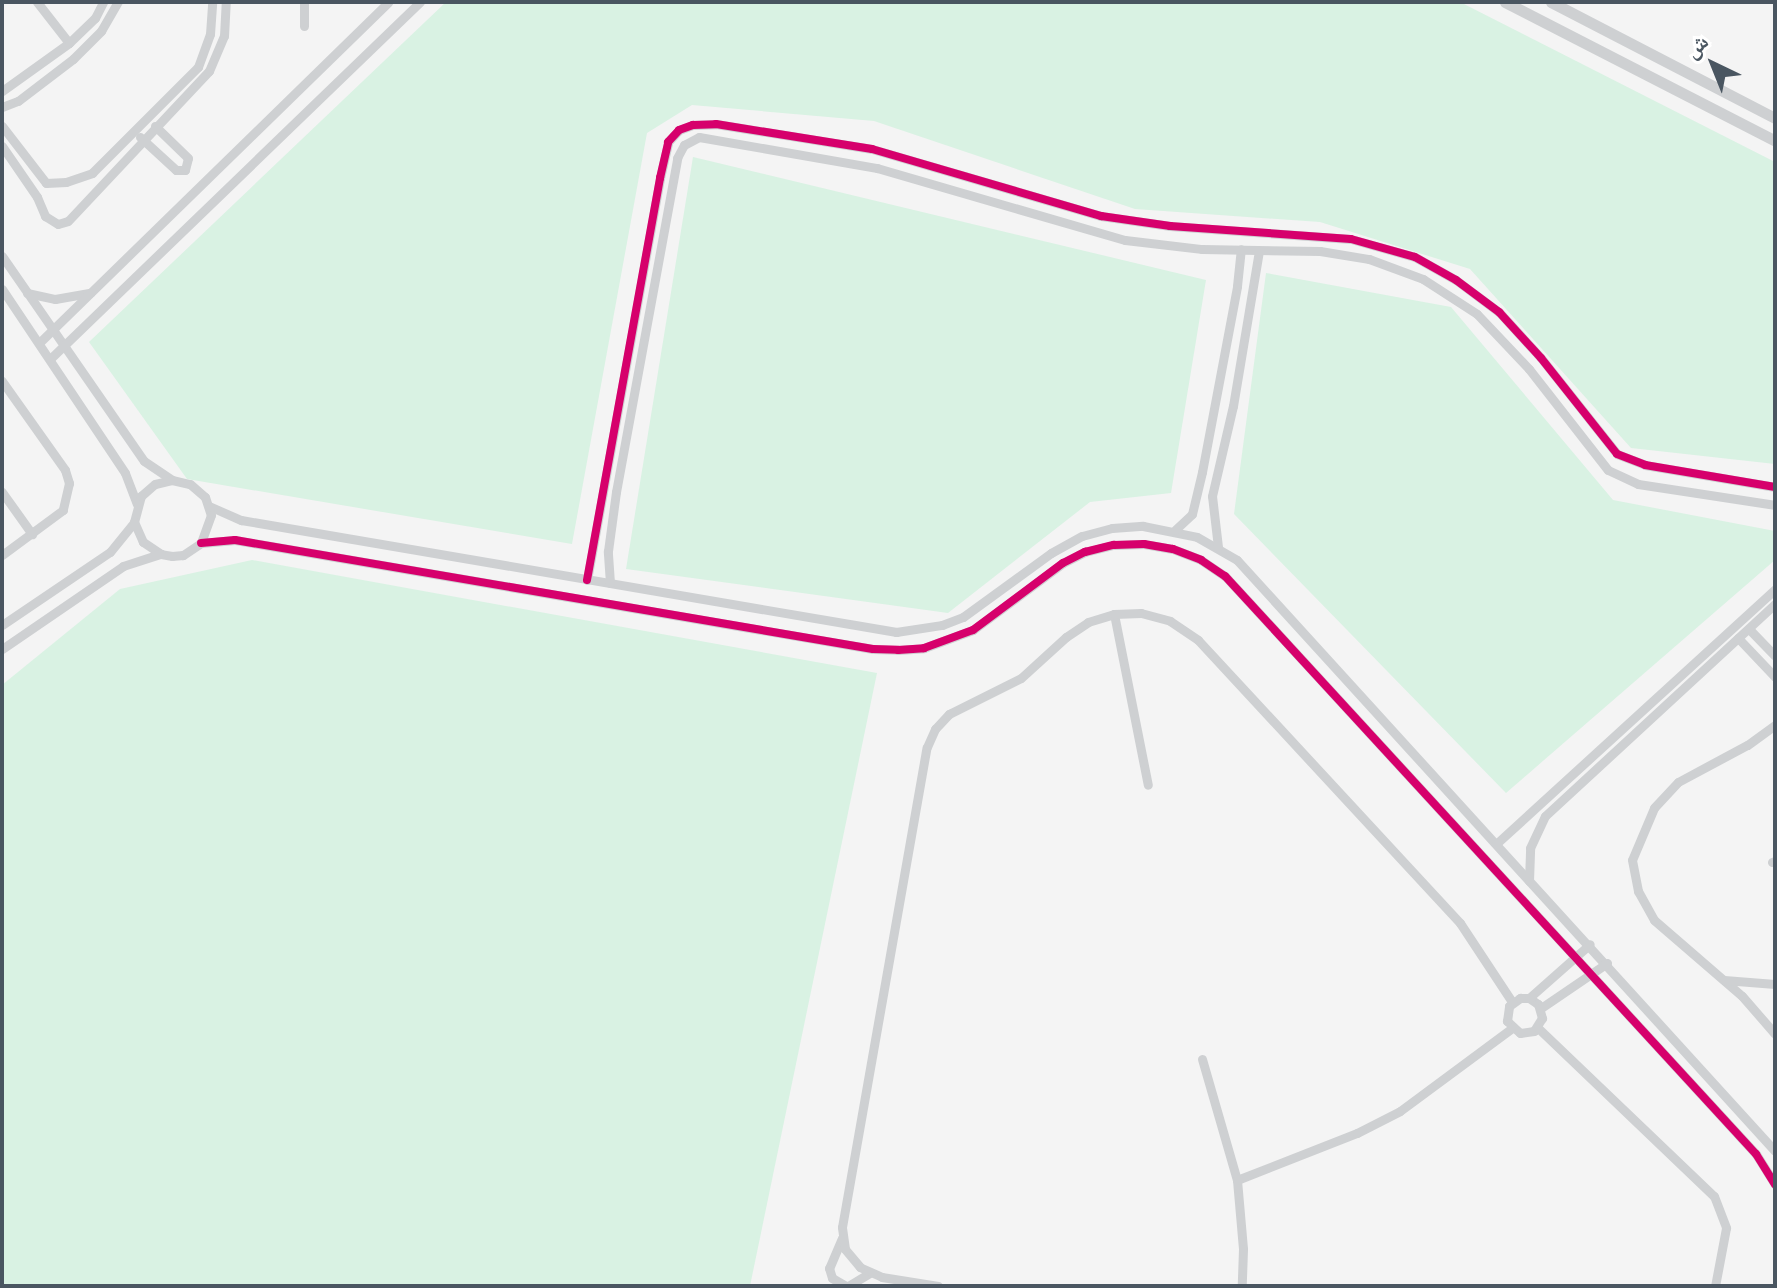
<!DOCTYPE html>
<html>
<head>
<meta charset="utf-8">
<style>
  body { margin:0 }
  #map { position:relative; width:1777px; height:1288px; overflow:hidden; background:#f4f4f4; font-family:Signika,"Noto Naskh Arabic",sans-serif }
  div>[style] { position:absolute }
  .green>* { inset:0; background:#d9f2e3 }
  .minor>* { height:9px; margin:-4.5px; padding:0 4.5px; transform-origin:4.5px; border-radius:4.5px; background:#ced0d2 }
  .tertiary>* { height:11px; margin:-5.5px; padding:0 5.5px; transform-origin:5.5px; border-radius:5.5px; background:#ced0d2 }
  .cycleway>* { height:8px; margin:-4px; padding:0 4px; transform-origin:4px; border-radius:4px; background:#d6006c }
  span { translate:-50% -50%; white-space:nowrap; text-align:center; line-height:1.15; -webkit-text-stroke:8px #fff; paint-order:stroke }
  .frame { position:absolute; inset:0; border:4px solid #4a5661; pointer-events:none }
  .north { position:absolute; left:1673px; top:24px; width:80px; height:80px; -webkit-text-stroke:6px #fff; paint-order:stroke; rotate:317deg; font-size:22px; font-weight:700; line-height:32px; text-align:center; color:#4a5661 }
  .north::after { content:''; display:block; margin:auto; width:28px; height:36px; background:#4a5661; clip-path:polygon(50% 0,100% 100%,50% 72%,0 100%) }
</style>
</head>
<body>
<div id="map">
  <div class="green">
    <i style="clip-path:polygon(446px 2px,1460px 2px,1775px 162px,1775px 464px,1631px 448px,1470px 269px,1320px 222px,1135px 209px,874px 121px,692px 105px,647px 133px,572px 544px,187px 479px,89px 342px)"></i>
    <i style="clip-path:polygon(693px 157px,1206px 280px,1171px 493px,1090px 502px,948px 613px,626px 569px)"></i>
    <i style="clip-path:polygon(1266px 273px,1451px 307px,1613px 500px,1775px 531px,1775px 560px,1506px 793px,1234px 514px)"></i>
    <i style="clip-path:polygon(252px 560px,877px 673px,750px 1286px,2px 1286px,2px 685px,120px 589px)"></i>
  </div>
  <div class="minor">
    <i style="left:37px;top:2px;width:52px;rotate:52deg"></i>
    <i style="left:304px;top:2px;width:24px;rotate:90deg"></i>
    <i style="left:2px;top:91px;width:82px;rotate:-35.6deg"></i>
    <i style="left:69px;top:43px;width:36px;rotate:-44deg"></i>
    <i style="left:95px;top:18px;width:18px;rotate:-63deg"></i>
    <i style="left:2px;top:107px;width:17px;rotate:-21deg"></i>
    <i style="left:18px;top:101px;width:69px;rotate:-37.4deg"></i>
    <i style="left:73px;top:59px;width:40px;rotate:-45deg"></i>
    <i style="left:101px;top:31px;width:34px;rotate:-60deg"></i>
    <i style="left:2px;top:126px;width:72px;rotate:52.3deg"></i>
    <i style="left:46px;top:183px;width:20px;rotate:-3deg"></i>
    <i style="left:66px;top:182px;width:28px;rotate:-19deg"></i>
    <i style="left:92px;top:173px;width:150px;rotate:-45deg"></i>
    <i style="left:198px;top:67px;width:35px;rotate:-70deg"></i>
    <i style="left:210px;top:34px;width:32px;rotate:-86deg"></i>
    <i style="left:140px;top:137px;width:49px;rotate:42.5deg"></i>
    <i style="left:176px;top:170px;width:9px"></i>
    <i style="left:185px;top:170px;width:12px;rotate:-76deg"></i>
    <i style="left:188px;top:158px;width:46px;rotate:-135.9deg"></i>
    <i style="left:2px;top:146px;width:62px;rotate:55.5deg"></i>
    <i style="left:37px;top:197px;width:21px;rotate:67deg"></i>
    <i style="left:45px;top:216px;width:15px;rotate:32deg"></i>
    <i style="left:58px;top:224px;width:10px;rotate:-17deg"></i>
    <i style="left:68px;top:221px;width:206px;rotate:-46.8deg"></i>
    <i style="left:209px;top:71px;width:38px;rotate:-67deg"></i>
    <i style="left:224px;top:36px;width:34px;rotate:-87deg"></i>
    <i style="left:2px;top:256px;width:249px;rotate:55.3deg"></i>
    <i style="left:144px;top:461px;width:34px;rotate:34deg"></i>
    <i style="left:2px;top:289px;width:221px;rotate:56.2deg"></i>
    <i style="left:125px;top:473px;width:33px;rotate:69deg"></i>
    <i style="left:27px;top:293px;width:29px;rotate:12deg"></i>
    <i style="left:55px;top:299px;width:36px;rotate:-10deg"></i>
    <i style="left:39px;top:343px;width:488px;rotate:-44.3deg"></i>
    <i style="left:50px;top:359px;width:514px;rotate:-43.98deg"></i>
    <i style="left:2px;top:381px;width:109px;rotate:54.7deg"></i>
    <i style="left:65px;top:470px;width:14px;rotate:73deg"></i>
    <i style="left:69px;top:483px;width:28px;rotate:103deg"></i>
    <i style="left:63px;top:510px;width:76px;rotate:143.6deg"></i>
    <i style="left:2px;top:492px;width:52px;rotate:54.5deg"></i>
    <i style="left:209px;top:506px;width:35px;rotate:24deg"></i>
    <i style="left:241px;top:520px;width:665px;rotate:9.7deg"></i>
    <i style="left:896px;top:632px;width:47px;rotate:-8.7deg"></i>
    <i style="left:942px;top:625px;width:22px;rotate:-21deg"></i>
    <i style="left:963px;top:617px;width:109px;rotate:-36deg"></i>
    <i style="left:1051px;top:553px;width:35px;rotate:-29deg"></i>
    <i style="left:1082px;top:536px;width:31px;rotate:-15deg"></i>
    <i style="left:1112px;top:528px;width:31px;rotate:-4deg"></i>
    <i style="left:1143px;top:526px;width:55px;rotate:11.5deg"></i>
    <i style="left:1197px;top:537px;width:46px;rotate:29.9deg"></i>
    <i style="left:1237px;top:560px;width:799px;rotate:47.69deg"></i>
    <i style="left:1175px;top:530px;width:23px;rotate:-43deg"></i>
    <i style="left:1192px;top:514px;width:43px;rotate:-76.6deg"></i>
    <i style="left:1202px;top:472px;width:189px;rotate:-79.3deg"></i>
    <i style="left:1237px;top:286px;width:37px;rotate:-84deg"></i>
    <i style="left:201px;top:543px;width:34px;rotate:-5deg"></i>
    <i style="left:235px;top:540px;width:647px;rotate:9.7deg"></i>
    <i style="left:873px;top:649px;width:25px;rotate:2deg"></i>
    <i style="left:898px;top:650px;width:26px;rotate:-4deg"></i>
    <i style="left:924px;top:648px;width:52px;rotate:-20.2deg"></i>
    <i style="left:973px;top:630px;width:112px;rotate:-36.7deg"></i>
    <i style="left:1063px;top:563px;width:25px;rotate:-27deg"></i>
    <i style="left:1085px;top:552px;width:30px;rotate:-14deg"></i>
    <i style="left:1114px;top:545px;width:30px;rotate:-2deg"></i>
    <i style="left:1144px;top:544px;width:29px;rotate:10deg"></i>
    <i style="left:1173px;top:549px;width:30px;rotate:21deg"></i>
    <i style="left:1201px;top:560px;width:29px;rotate:34deg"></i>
    <i style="left:1225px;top:576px;width:785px;rotate:47.43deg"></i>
    <i style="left:1756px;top:1154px;width:36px;rotate:58deg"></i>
    <i style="left:1218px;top:547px;width:51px;rotate:-96.7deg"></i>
    <i style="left:1212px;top:496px;width:92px;rotate:-76.9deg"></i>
    <i style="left:1233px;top:406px;width:157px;rotate:-80.5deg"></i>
    <i style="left:587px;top:580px;width:409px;rotate:-79.7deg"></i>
    <i style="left:660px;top:178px;width:37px;rotate:-77deg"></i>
    <i style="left:668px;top:142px;width:16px;rotate:-47deg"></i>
    <i style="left:679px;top:130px;width:15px;rotate:-20deg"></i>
    <i style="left:693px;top:125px;width:23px;rotate:-2deg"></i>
    <i style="left:716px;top:124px;width:158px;rotate:9.1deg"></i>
    <i style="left:872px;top:149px;width:239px;rotate:16.3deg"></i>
    <i style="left:1101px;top:216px;width:70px;rotate:8.2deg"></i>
    <i style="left:1170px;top:226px;width:181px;rotate:4.1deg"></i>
    <i style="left:1351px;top:239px;width:66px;rotate:15.7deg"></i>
    <i style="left:1415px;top:257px;width:47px;rotate:29.3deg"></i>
    <i style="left:1456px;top:280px;width:54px;rotate:36.7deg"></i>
    <i style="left:1499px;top:312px;width:62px;rotate:47.6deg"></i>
    <i style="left:1541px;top:358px;width:122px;rotate:51.6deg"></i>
    <i style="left:1617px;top:454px;width:30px;rotate:21deg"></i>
    <i style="left:1645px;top:465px;width:132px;rotate:9.6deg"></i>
    <i style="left:610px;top:583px;width:32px;rotate:-94deg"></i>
    <i style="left:608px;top:551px;width:60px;rotate:-82.3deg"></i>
    <i style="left:616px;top:492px;width:340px;rotate:-79.6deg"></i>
    <i style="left:677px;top:158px;width:15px;rotate:-62deg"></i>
    <i style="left:684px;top:145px;width:17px;rotate:-28deg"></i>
    <i style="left:699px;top:137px;width:181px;rotate:9.9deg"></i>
    <i style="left:877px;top:168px;width:258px;rotate:16.2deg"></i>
    <i style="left:1125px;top:240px;width:78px;rotate:6.7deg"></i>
    <i style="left:1202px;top:249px;width:118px;rotate:1deg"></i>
    <i style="left:1320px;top:251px;width:50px;rotate:9.3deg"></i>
    <i style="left:1369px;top:259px;width:58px;rotate:20.3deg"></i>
    <i style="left:1423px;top:279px;width:64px;rotate:32.9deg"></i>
    <i style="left:1477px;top:314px;width:76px;rotate:46.6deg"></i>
    <i style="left:1529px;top:369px;width:128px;rotate:52deg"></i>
    <i style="left:1608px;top:470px;width:33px;rotate:25deg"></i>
    <i style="left:1638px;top:484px;width:139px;rotate:8.7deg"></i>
    <i style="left:1114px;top:614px;width:174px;rotate:78.8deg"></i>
    <i style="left:2px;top:625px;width:130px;rotate:-34.1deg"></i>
    <i style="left:110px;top:552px;width:38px;rotate:-51deg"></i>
    <i style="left:134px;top:522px;width:27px;rotate:-75deg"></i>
    <i style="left:141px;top:496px;width:18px;rotate:-41deg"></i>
    <i style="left:155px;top:484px;width:17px;rotate:-13deg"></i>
    <i style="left:172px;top:480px;width:18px;rotate:13deg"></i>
    <i style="left:190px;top:484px;width:20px;rotate:41deg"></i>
    <i style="left:205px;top:497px;width:19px;rotate:72deg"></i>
    <i style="left:211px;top:515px;width:30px;rotate:110deg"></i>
    <i style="left:201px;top:543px;width:22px;rotate:146deg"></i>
    <i style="left:183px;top:555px;width:11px;rotate:175deg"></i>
    <i style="left:172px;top:556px;width:11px;rotate:-170deg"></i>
    <i style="left:161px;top:554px;width:22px;rotate:-146deg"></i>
    <i style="left:143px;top:542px;width:22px;rotate:-114deg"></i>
    <i style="left:1749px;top:629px;width:37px;rotate:46deg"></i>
    <i style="left:1738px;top:638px;width:54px;rotate:46.5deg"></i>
    <i style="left:2px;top:649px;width:147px;rotate:-34.4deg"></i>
    <i style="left:123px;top:566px;width:40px;rotate:-18deg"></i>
    <i style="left:1775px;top:725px;width:34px;rotate:144deg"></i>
    <i style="left:1747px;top:745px;width:78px;rotate:151.8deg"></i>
    <i style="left:1678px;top:782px;width:35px;rotate:133deg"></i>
    <i style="left:1654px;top:808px;width:56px;rotate:112.9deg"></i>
    <i style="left:1632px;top:860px;width:32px;rotate:79deg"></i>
    <i style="left:1638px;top:891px;width:33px;rotate:61deg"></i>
    <i style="left:1654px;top:920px;width:116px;rotate:40.8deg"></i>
    <i style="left:1742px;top:996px;width:50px;rotate:49deg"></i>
    <i style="left:1496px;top:844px;width:378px;rotate:-42.4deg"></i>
    <i style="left:1772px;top:862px;width:3px;rotate:-18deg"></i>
    <i style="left:1529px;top:881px;width:33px;rotate:-88deg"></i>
    <i style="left:1530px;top:848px;width:35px;rotate:-65deg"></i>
    <i style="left:1545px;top:816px;width:313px;rotate:-42.7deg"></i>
    <i style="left:1724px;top:980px;width:51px;rotate:4.5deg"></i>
    <i style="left:1529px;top:998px;width:11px;rotate:34deg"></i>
    <i style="left:1538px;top:1004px;width:15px;rotate:74deg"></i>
    <i style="left:1542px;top:1018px;width:15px;rotate:122deg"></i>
    <i style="left:1534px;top:1031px;width:14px;rotate:172deg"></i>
    <i style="left:1520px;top:1033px;width:18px;rotate:-137deg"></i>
    <i style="left:1507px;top:1021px;width:15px;rotate:-82deg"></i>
    <i style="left:1509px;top:1006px;width:14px;rotate:-36deg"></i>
    <i style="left:1520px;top:998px;width:9px"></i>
    <i style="left:1529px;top:998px;width:81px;rotate:-41.5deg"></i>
    <i style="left:1541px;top:1008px;width:80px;rotate:-34.3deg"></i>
    <i style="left:1538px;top:1028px;width:243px;rotate:43.7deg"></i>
    <i style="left:1714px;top:1196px;width:34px;rotate:69deg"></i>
    <i style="left:1726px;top:1228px;width:59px;rotate:100.7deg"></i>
    <i style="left:1202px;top:1059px;width:126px;rotate:73.9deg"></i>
    <i style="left:1237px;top:1180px;width:69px;rotate:85deg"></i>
    <i style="left:1243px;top:1249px;width:37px;rotate:92deg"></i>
    <i style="left:1237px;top:1180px;width:129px;rotate:-21.4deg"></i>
    <i style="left:1357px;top:1133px;width:48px;rotate:-27.1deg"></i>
    <i style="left:1400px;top:1111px;width:138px;rotate:-36.5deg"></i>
    <i style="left:842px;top:1238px;width:33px;rotate:113deg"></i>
    <i style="left:829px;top:1268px;width:10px;rotate:73deg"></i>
    <i style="left:832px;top:1278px;width:16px;rotate:30deg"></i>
    <i style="left:848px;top:1286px;width:26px;rotate:-31deg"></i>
    <i style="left:938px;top:1286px;width:57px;rotate:-170.9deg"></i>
    <i style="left:882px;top:1277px;width:24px;rotate:-156deg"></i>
    <i style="left:860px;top:1267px;width:23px;rotate:-130deg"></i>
    <i style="left:845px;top:1249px;width:22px;rotate:-98deg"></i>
    <i style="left:842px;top:1227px;width:487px;rotate:-80deg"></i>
    <i style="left:927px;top:747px;width:20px;rotate:-66deg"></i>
    <i style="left:935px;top:729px;width:21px;rotate:-47deg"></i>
    <i style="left:949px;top:714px;width:80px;rotate:-26.6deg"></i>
    <i style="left:1021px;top:678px;width:61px;rotate:-42.3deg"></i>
    <i style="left:1066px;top:637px;width:27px;rotate:-34deg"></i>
    <i style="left:1088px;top:622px;width:27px;rotate:-17deg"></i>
    <i style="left:1114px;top:614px;width:27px;rotate:-2deg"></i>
    <i style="left:1141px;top:613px;width:30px;rotate:15deg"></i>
    <i style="left:1170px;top:621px;width:34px;rotate:34deg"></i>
    <i style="left:1198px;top:640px;width:386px;rotate:47.2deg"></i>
    <i style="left:1460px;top:923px;width:95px;rotate:56.6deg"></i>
  </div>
  <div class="tertiary">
    <i style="left:1505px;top:2px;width:304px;rotate:27.2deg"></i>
    <i style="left:1551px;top:2px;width:252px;rotate:27.4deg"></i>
  </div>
  <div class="cycleway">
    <i style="left:201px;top:543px;width:34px;rotate:-5deg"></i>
    <i style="left:235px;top:540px;width:647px;rotate:9.7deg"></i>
    <i style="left:873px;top:649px;width:25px;rotate:2deg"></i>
    <i style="left:898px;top:650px;width:26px;rotate:-4deg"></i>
    <i style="left:924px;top:648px;width:52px;rotate:-20.2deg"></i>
    <i style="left:973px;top:630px;width:112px;rotate:-36.7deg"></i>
    <i style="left:1063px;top:563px;width:25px;rotate:-27deg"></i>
    <i style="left:1085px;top:552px;width:30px;rotate:-14deg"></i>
    <i style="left:1114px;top:545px;width:30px;rotate:-2deg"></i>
    <i style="left:1144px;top:544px;width:29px;rotate:10deg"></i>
    <i style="left:1173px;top:549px;width:30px;rotate:21deg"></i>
    <i style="left:1201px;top:560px;width:29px;rotate:34deg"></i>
    <i style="left:1225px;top:576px;width:785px;rotate:47.43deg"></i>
    <i style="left:1756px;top:1154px;width:36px;rotate:58deg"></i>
    <i style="left:587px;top:580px;width:409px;rotate:-79.7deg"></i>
    <i style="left:660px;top:178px;width:37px;rotate:-77deg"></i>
    <i style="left:668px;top:142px;width:16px;rotate:-47deg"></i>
    <i style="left:679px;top:130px;width:15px;rotate:-20deg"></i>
    <i style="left:693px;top:125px;width:23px;rotate:-2deg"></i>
    <i style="left:716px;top:124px;width:158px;rotate:9.1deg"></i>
    <i style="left:872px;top:149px;width:239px;rotate:16.3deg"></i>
    <i style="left:1101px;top:216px;width:70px;rotate:8.2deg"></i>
    <i style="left:1170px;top:226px;width:181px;rotate:4.1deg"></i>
    <i style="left:1351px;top:239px;width:66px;rotate:15.7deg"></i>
    <i style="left:1415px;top:257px;width:47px;rotate:29.3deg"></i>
    <i style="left:1456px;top:280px;width:54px;rotate:36.7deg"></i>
    <i style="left:1499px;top:312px;width:62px;rotate:47.6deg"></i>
    <i style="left:1541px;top:358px;width:122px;rotate:51.6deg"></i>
    <i style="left:1617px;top:454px;width:30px;rotate:21deg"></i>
    <i style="left:1645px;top:465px;width:132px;rotate:9.6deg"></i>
  </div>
  <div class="frame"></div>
  <div class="north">ش</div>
</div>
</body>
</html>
